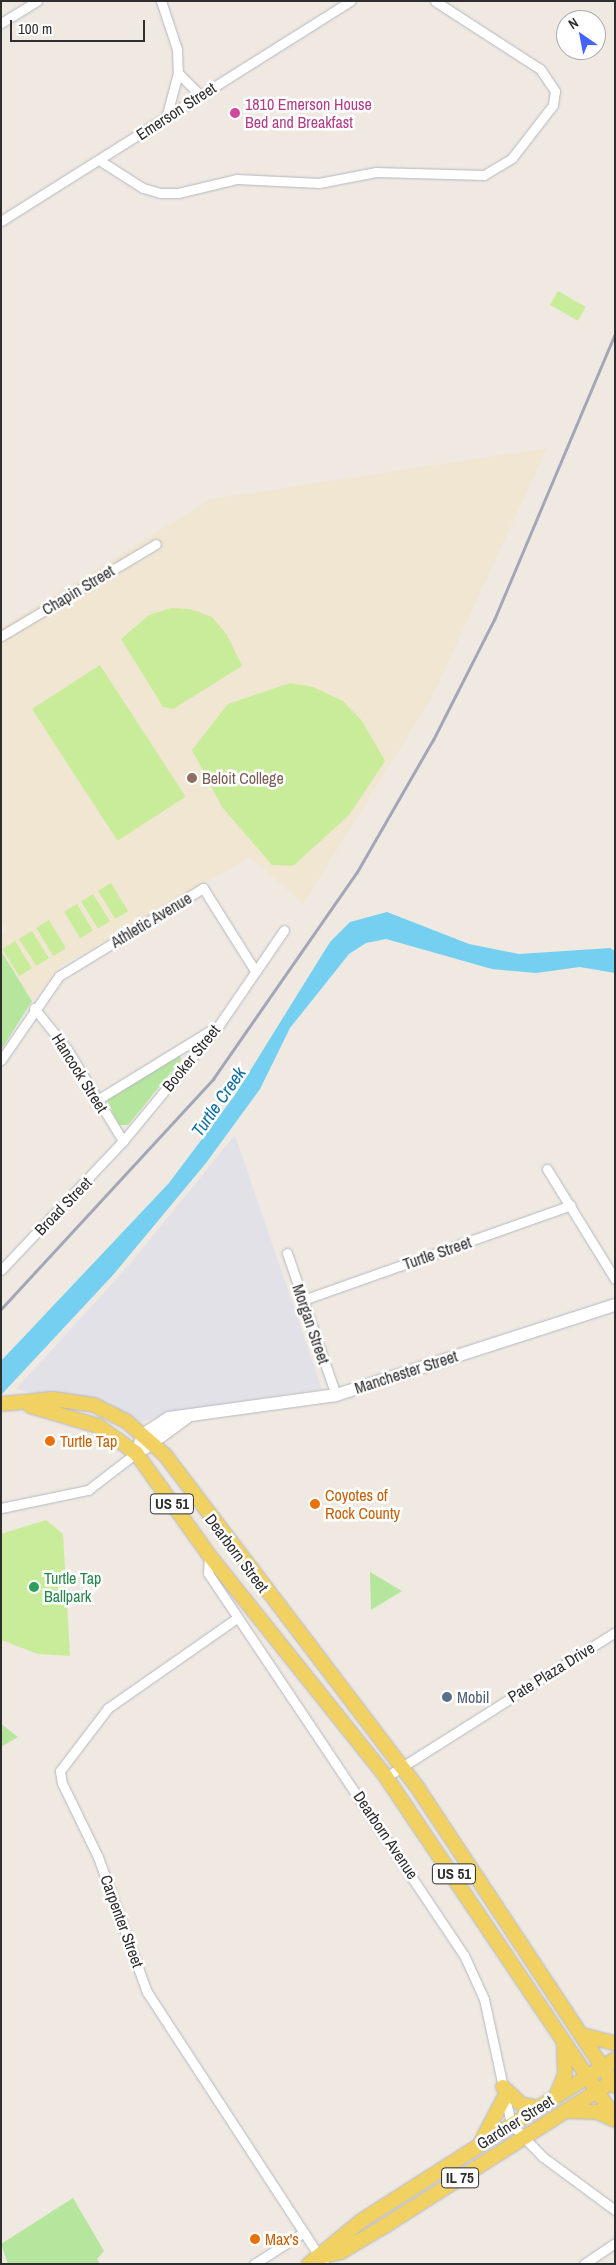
<!DOCTYPE html>
<html>
<head>
<meta charset="utf-8">
<style>
  body { margin:0 }
  #map { position:relative; width:616px; height:2265px; overflow:hidden; background:#efe9e1; font-family:"Archivo Narrow",sans-serif }
  div>[style] { position:absolute }
  .industrial>* { inset:0; background:#e3e1e8 }
  .education>* { inset:0; background:#f0e6d1 }
  .green>* { inset:0; background:#b6e59e }
  .pitch>* { inset:0; background:#c9ec9a; transform-origin:0 0 }
  .water>* { inset:0; background:#75cff0 }
  .roads { filter:drop-shadow(0 0 1px #b4b7c1) drop-shadow(0 0 1px #b4b7c1) }
  .street>* { height:9px; margin:-4.5px; padding:0 4.5px; transform-origin:4.5px; border-radius:4.5px; background:#fff }
  .secondary>* { height:12px; margin:-6px; padding:0 6px; transform-origin:6px; border-radius:6px; background:#fff }
  .primary>* { height:14px; margin:-7px; padding:0 7px; transform-origin:7px; border-radius:7px; background:#f2d163 }
  .rail>* { height:2.5px; margin:-1.25px; padding:0 1.25px; transform-origin:1.25px; border-radius:1.25px; background:#a3a6b8 }
  .dots>* { width:14px; height:14px; translate:-50% -50%; box-sizing:border-box; border:2px solid #fff; border-radius:50% }
  span { translate:-50% -50%; white-space:nowrap; text-align:center; line-height:1.15; -webkit-text-stroke:5px #fff; paint-order:stroke }
  .shield-label span { padding:1px 4px; background:#fff; border:1px solid; border-radius:4px; -webkit-text-stroke-width:0 }
  .shield-label { font-size:15px; color:#2e2e2e; font-weight:700 }
  .hotel-label { font-size:16px; color:#b23c85 }
  .left { translate:0 -50%; text-align:left }
  .street-label { font-size:16px; color:#2e2e2e }
  .education-label { font-size:16px; color:#785e54 }
  .food-label { font-size:16px; color:#c56008 }
  .leisure-label { font-size:16px; color:#27864d }
  .service-label { font-size:16px; color:#4e5e75 }
  .water-label { font-size:18px; color:#0d6fa3; font-style:italic }
  .frame { position:absolute; inset:0; border:2px solid #2e2e2e; pointer-events:none }
  .north { position:absolute; left:556px; top:10px; width:50px; height:50px; box-sizing:border-box; background:#fff; border:1px solid #ababab; border-radius:50%; rotate:327deg; font-size:14px; font-weight:700; line-height:20px; text-align:center; color:#2e2e2e }
  .north::after { content:''; display:block; margin:auto; width:18px; height:22px; background:#4264fb; clip-path:polygon(50% 0,100% 100%,50% 72%,0 100%) }
  .scale { position:absolute; left:10px; top:20px; width:135px; height:22px; box-sizing:border-box; border:2px solid #2e2e2e; border-top:0; padding-left:6px; font-size:15px; line-height:18px; white-space:nowrap; color:#2e2e2e; -webkit-text-stroke:4px #fff; paint-order:stroke }
</style>
</head>
<body>
<div id="map">
  <div class="industrial">
    <i style="clip-path:polygon(235px 1135px,322px 1389px,171px 1412px,141px 1422px,16px 1389px,129px 1265px)"></i>
  </div>
  <div class="education">
    <i style="clip-path:polygon(547px 448px,431px 699px,303px 904px,250px 857px,61px 966px,32px 1001px,1px 951px,1px 936px,8px 932px,1px 921px,1px 628px,211px 499px)"></i>
  </div>
  <div class="green">
    <i style="clip-path:polygon(1px 951px,32px 1001px,1px 1050px)"></i>
    <i style="clip-path:polygon(180px 1055px,181px 1060px,128px 1125px,119px 1125px,107px 1100px)"></i>
    <i style="clip-path:polygon(370px 1572px,402px 1591px,371px 1610px)"></i>
    <i style="clip-path:polygon(1px 1724px,18px 1737px,1px 1747px)"></i>
    <i style="clip-path:polygon(73px 2198px,104px 2251px,97px 2259px,100px 2264px,8px 2264px,1px 2244px)"></i>
  </div>
  <div class="pitch">
    <i style="left:558px;top:291px;width:32px;height:16px;rotate:30deg"></i>
    <i style="clip-path:polygon(171px 608px,190px 609px,212px 617px,227px 635px,242px 666px,173px 709px,163px 707px,121px 639px,149px 615px)"></i>
    <i style="left:100px;top:665px;width:157px;height:81px;rotate:57deg"></i>
    <i style="clip-path:polygon(290px 683px,313px 687px,343px 701px,362px 721px,385px 761px,349px 815px,293px 866px,272px 865px,222px 807px,192px 750px,228px 704px)"></i>
    <i style="left:111px;top:883px;width:33px;height:15px;rotate:59deg"></i>
    <i style="left:93px;top:894px;width:32px;height:14px;rotate:58deg"></i>
    <i style="left:77px;top:904px;width:31px;height:15px;rotate:59deg"></i>
    <i style="left:49px;top:920px;width:33px;height:15px;rotate:59deg"></i>
    <i style="left:32px;top:931px;width:32px;height:15px;rotate:58deg"></i>
    <i style="left:15px;top:941px;width:32px;height:15px;rotate:58deg"></i>
    <i style="clip-path:polygon(46px 1520px,63px 1534px,70px 1656px,38px 1654px,1px 1640px,1px 1534px)"></i>
  </div>
  <div class="water">
    <i style="clip-path:polygon(387px 912px,469px 944px,519px 954px,610px 948px,615px 951px,615px 973px,580px 967px,536px 973px,492px 969px,386px 939px,366px 943px,349px 954px,290px 1028px,260px 1089px,206px 1163px,113px 1275px,1px 1395px,1px 1361px,169px 1183px,235px 1095px,330px 942px,350px 922px)"></i>
  </div>
  <div class="roads">
    <div class="street">
      <i style="left:161px;top:1px;width:51px;rotate:71.6deg"></i>
      <i style="left:177px;top:49px;width:24px;rotate:88deg"></i>
      <i style="left:178px;top:73px;width:47px;rotate:104.9deg"></i>
      <i style="left:1px;top:23px;width:42px;rotate:-31.4deg"></i>
      <i style="left:178px;top:73px;width:31px;rotate:45deg"></i>
      <i style="left:99px;top:160px;width:52px;rotate:32.5deg"></i>
      <i style="left:143px;top:188px;width:18px;rotate:16deg"></i>
      <i style="left:160px;top:193px;width:18px"></i>
      <i style="left:178px;top:193px;width:61px;rotate:-13.3deg"></i>
      <i style="left:237px;top:179px;width:82px;rotate:2.8deg"></i>
      <i style="left:319px;top:183px;width:58px;rotate:-10.9deg"></i>
      <i style="left:376px;top:172px;width:108px;rotate:1.6deg"></i>
      <i style="left:484px;top:175px;width:33px;rotate:-31deg"></i>
      <i style="left:512px;top:158px;width:67px;rotate:-52.3deg"></i>
      <i style="left:553px;top:105px;width:14px;rotate:-82deg"></i>
      <i style="left:555px;top:91px;width:27px;rotate:-124deg"></i>
      <i style="left:540px;top:69px;width:125px;rotate:-147.1deg"></i>
      <i style="left:1px;top:221px;width:413px;rotate:-32.2deg"></i>
      <i style="left:1px;top:636px;width:180px;rotate:-30.7deg"></i>
      <i style="left:34px;top:1008px;width:53px;rotate:51.2deg"></i>
      <i style="left:67px;top:1049px;width:108px;rotate:58.7deg"></i>
      <i style="left:1px;top:1060px;width:102px;rotate:-55.4deg"></i>
      <i style="left:59px;top:976px;width:169px;rotate:-31.4deg"></i>
      <i style="left:203px;top:888px;width:99px;rotate:57.8deg"></i>
      <i style="left:97px;top:1100px;width:136px;rotate:-31.5deg"></i>
      <i style="left:547px;top:1169px;width:129px;rotate:58.3deg"></i>
      <i style="left:287px;top:1253px;width:150px;rotate:71deg"></i>
      <i style="left:1px;top:1270px;width:178px;rotate:-46.6deg"></i>
      <i style="left:123px;top:1141px;width:151px;rotate:-50.4deg"></i>
      <i style="left:219px;top:1025px;width:115px;rotate:-55.6deg"></i>
      <i style="left:303px;top:1300px;width:284px;rotate:-19.5deg"></i>
      <i style="left:1px;top:1508px;width:89px;rotate:-11.7deg"></i>
      <i style="left:88px;top:1490px;width:61px;rotate:-37.6deg"></i>
      <i style="left:209px;top:1555px;width:18px;rotate:93deg"></i>
      <i style="left:208px;top:1573px;width:460px;rotate:56.2deg"></i>
      <i style="left:464px;top:1955px;width:48px;rotate:65.6deg"></i>
      <i style="left:484px;top:1999px;width:128px;rotate:77.8deg"></i>
      <i style="left:511px;top:2124px;width:46px;rotate:45.9deg"></i>
      <i style="left:543px;top:2157px;width:89px;rotate:36.4deg"></i>
      <i style="left:237px;top:1618px;width:157px;rotate:145.1deg"></i>
      <i style="left:108px;top:1708px;width:79px;rotate:127.3deg"></i>
      <i style="left:60px;top:1771px;width:12px;rotate:81deg"></i>
      <i style="left:62px;top:1783px;width:82px;rotate:64.1deg"></i>
      <i style="left:98px;top:1857px;width:144px;rotate:70.1deg"></i>
      <i style="left:147px;top:1992px;width:325px;rotate:56.9deg"></i>
      <i style="left:386px;top:1777px;width:271px;rotate:-32.3deg"></i>
      <i style="left:254px;top:2264px;width:59px;rotate:-32.6deg"></i>
      <i style="left:584px;top:2264px;width:37px;rotate:-34deg"></i>
    </div>
    <div class="secondary">
      <i style="left:145px;top:1448px;width:52px;rotate:-36.4deg"></i>
      <i style="left:136px;top:1453px;width:21px;rotate:-67deg"></i>
      <i style="left:144px;top:1434px;width:30px;rotate:-33deg"></i>
      <i style="left:169px;top:1418px;width:169px;rotate:-7.8deg"></i>
      <i style="left:336px;top:1395px;width:293px;rotate:-17.9deg"></i>
    </div>
    <div class="primary">
      <i style="left:1px;top:1404px;width:52px;rotate:-5.5deg"></i>
      <i style="left:53px;top:1399px;width:41px;rotate:8.3deg"></i>
      <i style="left:94px;top:1405px;width:36px;rotate:27deg"></i>
      <i style="left:126px;top:1421px;width:52px;rotate:41.1deg"></i>
      <i style="left:165px;top:1455px;width:420px;rotate:52.8deg"></i>
      <i style="left:419px;top:1790px;width:355px;rotate:56.5deg"></i>
      <i style="left:30px;top:1406px;width:71px;rotate:16.4deg"></i>
      <i style="left:98px;top:1426px;width:47px;rotate:35.4deg"></i>
      <i style="left:136px;top:1453px;width:125px;rotate:54.4deg"></i>
      <i style="left:209px;top:1555px;width:284px;rotate:51.4deg"></i>
      <i style="left:386px;top:1777px;width:411px;rotate:56.1deg"></i>
      <i style="left:582px;top:2035px;width:34px;rotate:14deg"></i>
      <i style="left:503px;top:2087px;width:25px;rotate:43deg"></i>
      <i style="left:521px;top:2104px;width:17px;rotate:13deg"></i>
      <i style="left:556px;top:2096px;width:23px;rotate:-67deg"></i>
      <i style="left:565px;top:2075px;width:32px;rotate:-92deg"></i>
      <i style="left:565px;top:2111px;width:32px;rotate:2deg"></i>
      <i style="left:597px;top:2112px;width:20px;rotate:24deg"></i>
      <i style="left:481px;top:2142px;width:52px;rotate:-62.4deg"></i>
      <i style="left:319px;top:2257px;width:23px;rotate:-13deg"></i>
      <i style="left:341px;top:2252px;width:49px;rotate:-30.8deg"></i>
      <i style="left:383px;top:2227px;width:263px;rotate:-32.4deg"></i>
      <i style="left:309px;top:2264px;width:67px;rotate:-39.6deg"></i>
      <i style="left:361px;top:2221px;width:301px;rotate:-32.5deg"></i>
    </div>
  </div>
  <div class="rail">
    <i style="left:1px;top:1309px;width:313px;rotate:-47.3deg"></i>
    <i style="left:213px;top:1079px;width:252px;rotate:-55.2deg"></i>
    <i style="left:357px;top:872px;width:152px;rotate:-60.1deg"></i>
    <i style="left:433px;top:740px;width:135px;rotate:-63.1deg"></i>
    <i style="left:494px;top:620px;width:311px;rotate:-67.1deg"></i>
  </div>
  <div class="dots">
    <i style="left:235px;top:113px;background:#d1479c"></i>
    <i style="left:192px;top:778px;background:#8d6e63"></i>
    <i style="left:50px;top:1441px;background:#e8710a"></i>
    <i style="left:315px;top:1504px;background:#e8710a"></i>
    <i style="left:34px;top:1587px;background:#2e9e5b"></i>
    <i style="left:447px;top:1697px;background:#5c6f8a"></i>
    <i style="left:255px;top:2239px;background:#e8710a"></i>
  </div>
  <div class="shield-label">
    <span style="left:172px;top:1504px">US 51</span>
    <span style="left:454px;top:1874px">US 51</span>
    <span style="left:460px;top:2178px">IL 75</span>
  </div>
  <div class="hotel-label">
    <span class="left" style="left:245px;top:113px">1810 Emerson House<br>Bed and Breakfast</span>
  </div>
  <div class="street-label">
    <span style="left:176px;top:111px;rotate:-33deg">Emerson Street</span>
    <span style="left:78px;top:590px;rotate:-31deg">Chapin Street</span>
    <span style="left:151px;top:920px;rotate:-31deg">Athletic Avenue</span>
    <span style="left:191px;top:1058px;rotate:-51deg">Booker Street</span>
    <span style="left:80px;top:1073px;rotate:58deg">Hancock Street</span>
    <span style="left:63px;top:1206px;rotate:-46deg">Broad Street</span>
    <span style="left:437px;top:1253px;rotate:-19deg">Turtle Street</span>
    <span style="left:311px;top:1324px;rotate:71deg">Morgan Street</span>
    <span style="left:406px;top:1372px;rotate:-18deg">Manchester Street</span>
    <span style="left:237px;top:1553px;rotate:53deg">Dearborn Street</span>
    <span style="left:551px;top:1672px;rotate:-32deg">Pate Plaza Drive</span>
    <span style="left:386px;top:1835px;rotate:56deg">Dearborn Avenue</span>
    <span style="left:122px;top:1921px;rotate:70deg">Carpenter Street</span>
    <span style="left:515px;top:2122px;rotate:-32deg">Gardner Street</span>
  </div>
  <div class="education-label">
    <span class="left" style="left:202px;top:778px">Beloit College</span>
  </div>
  <div class="food-label">
    <span class="left" style="left:60px;top:1441px">Turtle Tap</span>
    <span class="left" style="left:325px;top:1504px">Coyotes of<br>Rock County</span>
    <span class="left" style="left:265px;top:2239px">Max's</span>
  </div>
  <div class="leisure-label">
    <span class="left" style="left:44px;top:1587px">Turtle Tap<br>Ballpark</span>
  </div>
  <div class="service-label">
    <span class="left" style="left:457px;top:1697px">Mobil</span>
  </div>
  <div class="water-label">
    <span style="left:219px;top:1102px;rotate:-55deg">Turtle Creek</span>
  </div>
  <div class="frame"></div>
  <div class="north">N</div>
  <div class="scale">100 m</div>
</div>
</body>
</html>
